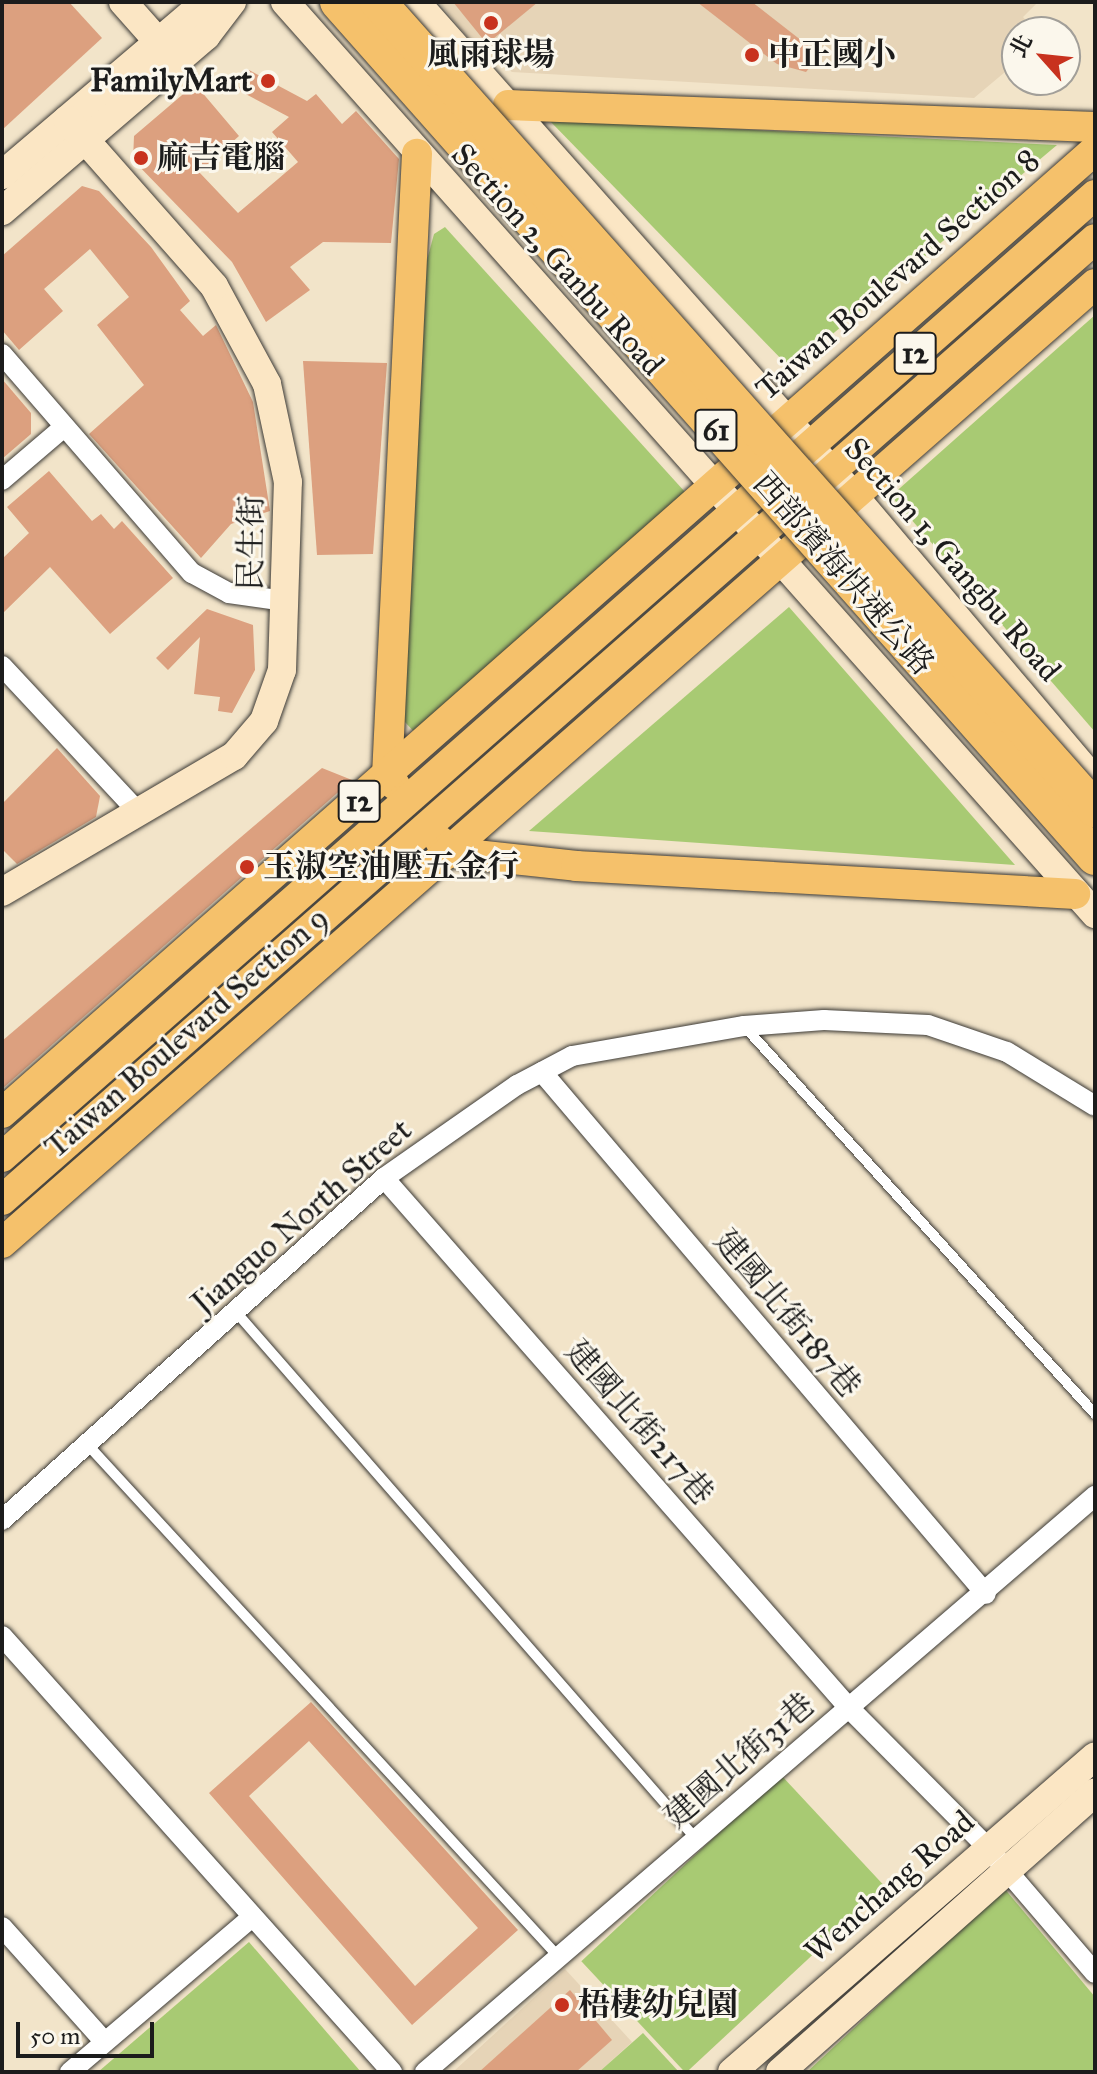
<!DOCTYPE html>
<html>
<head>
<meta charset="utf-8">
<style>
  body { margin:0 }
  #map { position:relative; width:1097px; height:2074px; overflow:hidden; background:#f2e4c9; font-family:"IM FELL Great Primer","Noto Serif TC",serif }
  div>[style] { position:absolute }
  .built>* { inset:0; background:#e6d4b7 }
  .green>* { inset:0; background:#a8ca73; transform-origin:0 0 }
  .building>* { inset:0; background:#dca07f }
  .roads { filter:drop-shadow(0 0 2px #3c3a36) drop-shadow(0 0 2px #3c3a36) }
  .lane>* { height:10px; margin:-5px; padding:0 5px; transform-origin:5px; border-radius:5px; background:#fff }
  .street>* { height:20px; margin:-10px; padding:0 10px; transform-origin:10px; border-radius:10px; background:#fff }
  .secondary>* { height:28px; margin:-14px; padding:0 14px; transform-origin:14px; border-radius:14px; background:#fbe6c4 }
  .primary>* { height:30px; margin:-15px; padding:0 15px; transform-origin:15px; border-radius:15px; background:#f5c16b }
  .bridges { filter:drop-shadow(0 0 2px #3c3a36) drop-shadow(0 0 2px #3c3a36) }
  .highway-bridge>* { height:36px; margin:-18px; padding:0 18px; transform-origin:18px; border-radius:18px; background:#f5c16b }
  .dots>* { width:22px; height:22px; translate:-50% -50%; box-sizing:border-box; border:4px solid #fbf7ec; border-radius:50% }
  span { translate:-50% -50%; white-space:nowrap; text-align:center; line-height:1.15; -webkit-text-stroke:6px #fbf7ec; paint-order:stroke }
  .shield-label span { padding:2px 6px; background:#fbf7ec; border:2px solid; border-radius:6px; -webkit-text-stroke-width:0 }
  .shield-label { font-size:30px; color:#1c1c1c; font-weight:700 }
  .poi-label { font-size:32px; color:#1c1c1c; font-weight:700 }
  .left { translate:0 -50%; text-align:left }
  .right { translate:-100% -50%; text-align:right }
  .street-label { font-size:32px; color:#1c1c1c }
  .frame { position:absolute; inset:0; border:4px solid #1c1c1c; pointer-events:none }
  .north { position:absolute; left:1001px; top:16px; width:80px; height:80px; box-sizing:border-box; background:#fbf7ec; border:2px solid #a29f99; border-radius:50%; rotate:297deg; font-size:22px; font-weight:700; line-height:32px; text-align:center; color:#1c1c1c }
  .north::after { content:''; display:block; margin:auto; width:28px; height:36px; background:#c8321e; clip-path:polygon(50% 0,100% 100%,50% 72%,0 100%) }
  .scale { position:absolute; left:16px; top:2022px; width:138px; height:36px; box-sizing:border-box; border:4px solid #1c1c1c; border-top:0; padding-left:10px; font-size:24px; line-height:28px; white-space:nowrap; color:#1c1c1c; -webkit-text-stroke:6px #fbf7ec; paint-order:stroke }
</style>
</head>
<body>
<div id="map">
  <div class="built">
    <i style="clip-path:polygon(439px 2px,1038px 2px,1023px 17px,1035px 32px,1017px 32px,1017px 62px,974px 98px,512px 72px,476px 48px)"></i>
    <i style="clip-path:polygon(565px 1969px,632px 2042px,599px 2072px,453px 2072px)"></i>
  </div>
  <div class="green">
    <i style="clip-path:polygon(549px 120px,1057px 145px,791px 369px)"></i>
    <i style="clip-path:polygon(445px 227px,685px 492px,417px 735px,404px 721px,427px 260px,434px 234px)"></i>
    <i style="clip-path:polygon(1095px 315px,1095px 732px,891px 496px)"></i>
    <i style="clip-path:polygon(789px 607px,1015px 865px,529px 831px)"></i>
    <i style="left:781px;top:1775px;width:153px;height:273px;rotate:47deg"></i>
    <i style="clip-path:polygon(1004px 1888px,1095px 1997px,1095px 2072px,807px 2072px)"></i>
    <i style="clip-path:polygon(249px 1942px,361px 2072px,98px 2072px)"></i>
    <i style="clip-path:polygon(643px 2033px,679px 2072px,599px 2072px)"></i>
  </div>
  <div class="building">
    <i style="clip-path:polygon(2px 2px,69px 2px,102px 38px,2px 130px)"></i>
    <i style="clip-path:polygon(453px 2px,538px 2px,487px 44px)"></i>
    <i style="clip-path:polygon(697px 2px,752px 2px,820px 55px,806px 72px,777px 64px)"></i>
    <i style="clip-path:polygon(249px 70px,307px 101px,316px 94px,342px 124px,356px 111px,399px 159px,391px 243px,323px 242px,290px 267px,310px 290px,266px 322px,232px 262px,133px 160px,134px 136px,195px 84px,239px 136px,199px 172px,238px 213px,298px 162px,272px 132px,289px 117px,238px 90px)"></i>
    <i style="clip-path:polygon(82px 186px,99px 191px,151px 247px,190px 301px,180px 310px,203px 336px,216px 325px,253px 402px,270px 511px,231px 524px,201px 558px,89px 434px,144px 385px,97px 325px,129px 297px,90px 249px,44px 289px,63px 311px,19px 350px,2px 330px,2px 256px)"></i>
    <i style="clip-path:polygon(303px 361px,387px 363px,373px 554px,317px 555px)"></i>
    <i style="clip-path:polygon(2px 379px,31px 413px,31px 434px,2px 459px)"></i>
    <i style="clip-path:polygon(49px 471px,92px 521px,101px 514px,114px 529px,122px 521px,173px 578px,110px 634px,50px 567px,2px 614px,2px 559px,29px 533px,7px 507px)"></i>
    <i style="clip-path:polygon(207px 609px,253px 625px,255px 670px,232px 713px,218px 711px,220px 697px,194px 694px,200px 637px,168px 670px,156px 658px)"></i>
    <i style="clip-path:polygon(57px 748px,100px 796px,96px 817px,17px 864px,2px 849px,2px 804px)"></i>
    <i style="clip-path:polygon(322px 768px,352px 780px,2px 1089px,2px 1041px)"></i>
    <i style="clip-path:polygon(evenodd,311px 1702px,518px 1930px,412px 2025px,209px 1793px,311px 1702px,309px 1741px,478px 1928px,415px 1986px,249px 1796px,309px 1741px)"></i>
    <i style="clip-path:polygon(570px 1990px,612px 2040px,576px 2072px,479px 2072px)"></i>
  </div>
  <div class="roads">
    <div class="lane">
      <i style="left:745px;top:1027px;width:522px;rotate:47.87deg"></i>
      <i style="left:236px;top:1312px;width:700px;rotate:48.88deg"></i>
      <i style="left:87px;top:1444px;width:693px;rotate:47.4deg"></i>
    </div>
    <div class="street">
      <i style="left:2px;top:354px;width:290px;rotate:49.1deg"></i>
      <i style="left:192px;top:573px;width:42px;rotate:28.4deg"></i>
      <i style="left:229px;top:593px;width:57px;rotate:8.1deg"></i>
      <i style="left:2px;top:480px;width:82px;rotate:-40.5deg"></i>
      <i style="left:2px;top:666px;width:201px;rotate:47deg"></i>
      <i style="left:542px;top:1072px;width:685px;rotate:49.62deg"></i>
      <i style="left:384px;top:1178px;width:705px;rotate:48.74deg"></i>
      <i style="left:849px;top:1708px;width:194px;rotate:45.2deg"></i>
      <i style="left:986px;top:1846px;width:167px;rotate:49.4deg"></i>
      <i style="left:2px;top:1520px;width:513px;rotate:-41.84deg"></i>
      <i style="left:384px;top:1178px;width:162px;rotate:-35deg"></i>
      <i style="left:517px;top:1085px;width:62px;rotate:-27.8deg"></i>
      <i style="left:572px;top:1056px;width:175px;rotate:-9.9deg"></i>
      <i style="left:744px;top:1026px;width:80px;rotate:-4.3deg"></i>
      <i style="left:824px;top:1020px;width:104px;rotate:2.8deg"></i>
      <i style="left:928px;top:1025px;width:83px;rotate:18.9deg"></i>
      <i style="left:1007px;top:1052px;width:103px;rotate:31.5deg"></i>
      <i style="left:2px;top:1636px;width:585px;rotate:48.19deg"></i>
      <i style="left:2px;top:1927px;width:154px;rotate:48.2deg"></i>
      <i style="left:70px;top:2072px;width:238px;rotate:-40.4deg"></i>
      <i style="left:425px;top:2072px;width:884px;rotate:-40.69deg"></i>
    </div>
    <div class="secondary">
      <i style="left:123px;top:2px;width:71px;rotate:48.4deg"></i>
      <i style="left:285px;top:2px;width:1220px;rotate:48.39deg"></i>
      <i style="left:416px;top:2px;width:660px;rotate:48.44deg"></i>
      <i style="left:854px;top:496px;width:373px;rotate:49.8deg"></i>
      <i style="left:2px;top:175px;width:267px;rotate:-40.4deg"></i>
      <i style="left:2px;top:211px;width:269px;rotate:-40.6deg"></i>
      <i style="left:206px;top:36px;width:43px;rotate:-52.6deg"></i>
      <i style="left:2px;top:892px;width:269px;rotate:-30.4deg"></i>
      <i style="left:234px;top:756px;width:46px;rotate:-49.4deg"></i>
      <i style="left:264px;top:721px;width:54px;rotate:-70.6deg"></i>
      <i style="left:282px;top:670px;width:188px;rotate:-88.2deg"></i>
      <i style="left:288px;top:482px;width:100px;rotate:-102.1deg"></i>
      <i style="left:267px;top:384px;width:111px;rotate:-118.4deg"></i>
      <i style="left:214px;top:286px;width:222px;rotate:-131.4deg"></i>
      <i style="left:732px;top:2072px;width:481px;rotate:-41deg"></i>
      <i style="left:780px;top:2072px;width:421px;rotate:-41.6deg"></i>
    </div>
    <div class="primary">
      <i style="left:508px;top:105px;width:587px;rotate:2.15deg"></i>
      <i style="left:395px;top:785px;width:12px;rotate:-132deg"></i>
      <i style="left:387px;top:776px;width:623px;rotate:-87.24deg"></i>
      <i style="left:440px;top:841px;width:14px;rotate:54deg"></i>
      <i style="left:448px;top:852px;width:129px;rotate:6.2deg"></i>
      <i style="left:576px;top:866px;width:500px;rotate:3.2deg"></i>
      <i style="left:2px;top:1113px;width:1457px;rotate:-41.38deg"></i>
      <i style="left:2px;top:1157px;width:1456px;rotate:-41.35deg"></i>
      <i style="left:2px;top:1200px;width:1455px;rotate:-41.32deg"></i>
      <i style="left:2px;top:1243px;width:1454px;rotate:-41.26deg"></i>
    </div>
  </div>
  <div class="bridges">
    <div class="highway-bridge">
      <i style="left:338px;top:2px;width:1142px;rotate:48.48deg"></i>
      <i style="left:378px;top:2px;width:1080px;rotate:48.38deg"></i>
    </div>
  </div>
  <div class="dots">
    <i style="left:491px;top:23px;background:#c8321e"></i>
    <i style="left:752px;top:55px;background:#c8321e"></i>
    <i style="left:268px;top:81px;background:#c8321e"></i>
    <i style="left:141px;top:158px;background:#c8321e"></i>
    <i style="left:247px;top:867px;background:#c8321e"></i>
    <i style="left:562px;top:2005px;background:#c8321e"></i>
  </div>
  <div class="shield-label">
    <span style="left:915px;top:353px">12</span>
    <span style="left:716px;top:430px">61</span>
    <span style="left:359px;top:801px">12</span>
  </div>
  <div class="poi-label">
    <span style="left:491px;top:55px">風雨球場</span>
    <span class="left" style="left:768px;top:55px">中正國小</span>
    <span class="right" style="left:252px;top:81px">FamilyMart</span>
    <span class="left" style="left:157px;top:158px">麻吉電腦</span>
    <span class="left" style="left:263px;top:867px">玉淑空油壓五金行</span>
    <span class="left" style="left:578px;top:2005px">梧棲幼兒園</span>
  </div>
  <div class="street-label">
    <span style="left:557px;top:260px;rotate:48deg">Section 2, Ganbu Road</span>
    <span style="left:898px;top:275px;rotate:-41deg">Taiwan Boulevard Section 8</span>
    <span style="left:252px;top:543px;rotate:-89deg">民生街</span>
    <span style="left:952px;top:560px;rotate:49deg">Section 1, Gangbu Road</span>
    <span style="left:843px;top:574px;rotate:49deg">西部濱海快速公路</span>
    <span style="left:187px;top:1033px;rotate:-41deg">Taiwan Boulevard Section 9</span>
    <span style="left:302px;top:1217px;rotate:-41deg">Jianguo North Street</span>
    <span style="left:787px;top:1314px;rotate:50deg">建國北街187巷</span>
    <span style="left:639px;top:1423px;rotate:49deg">建國北街217巷</span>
    <span style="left:740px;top:1761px;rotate:-41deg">建國北街31巷</span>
    <span style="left:890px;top:1887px;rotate:-41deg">Wenchang Road</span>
  </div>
  <div class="frame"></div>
  <div class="north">北</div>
  <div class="scale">50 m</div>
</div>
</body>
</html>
